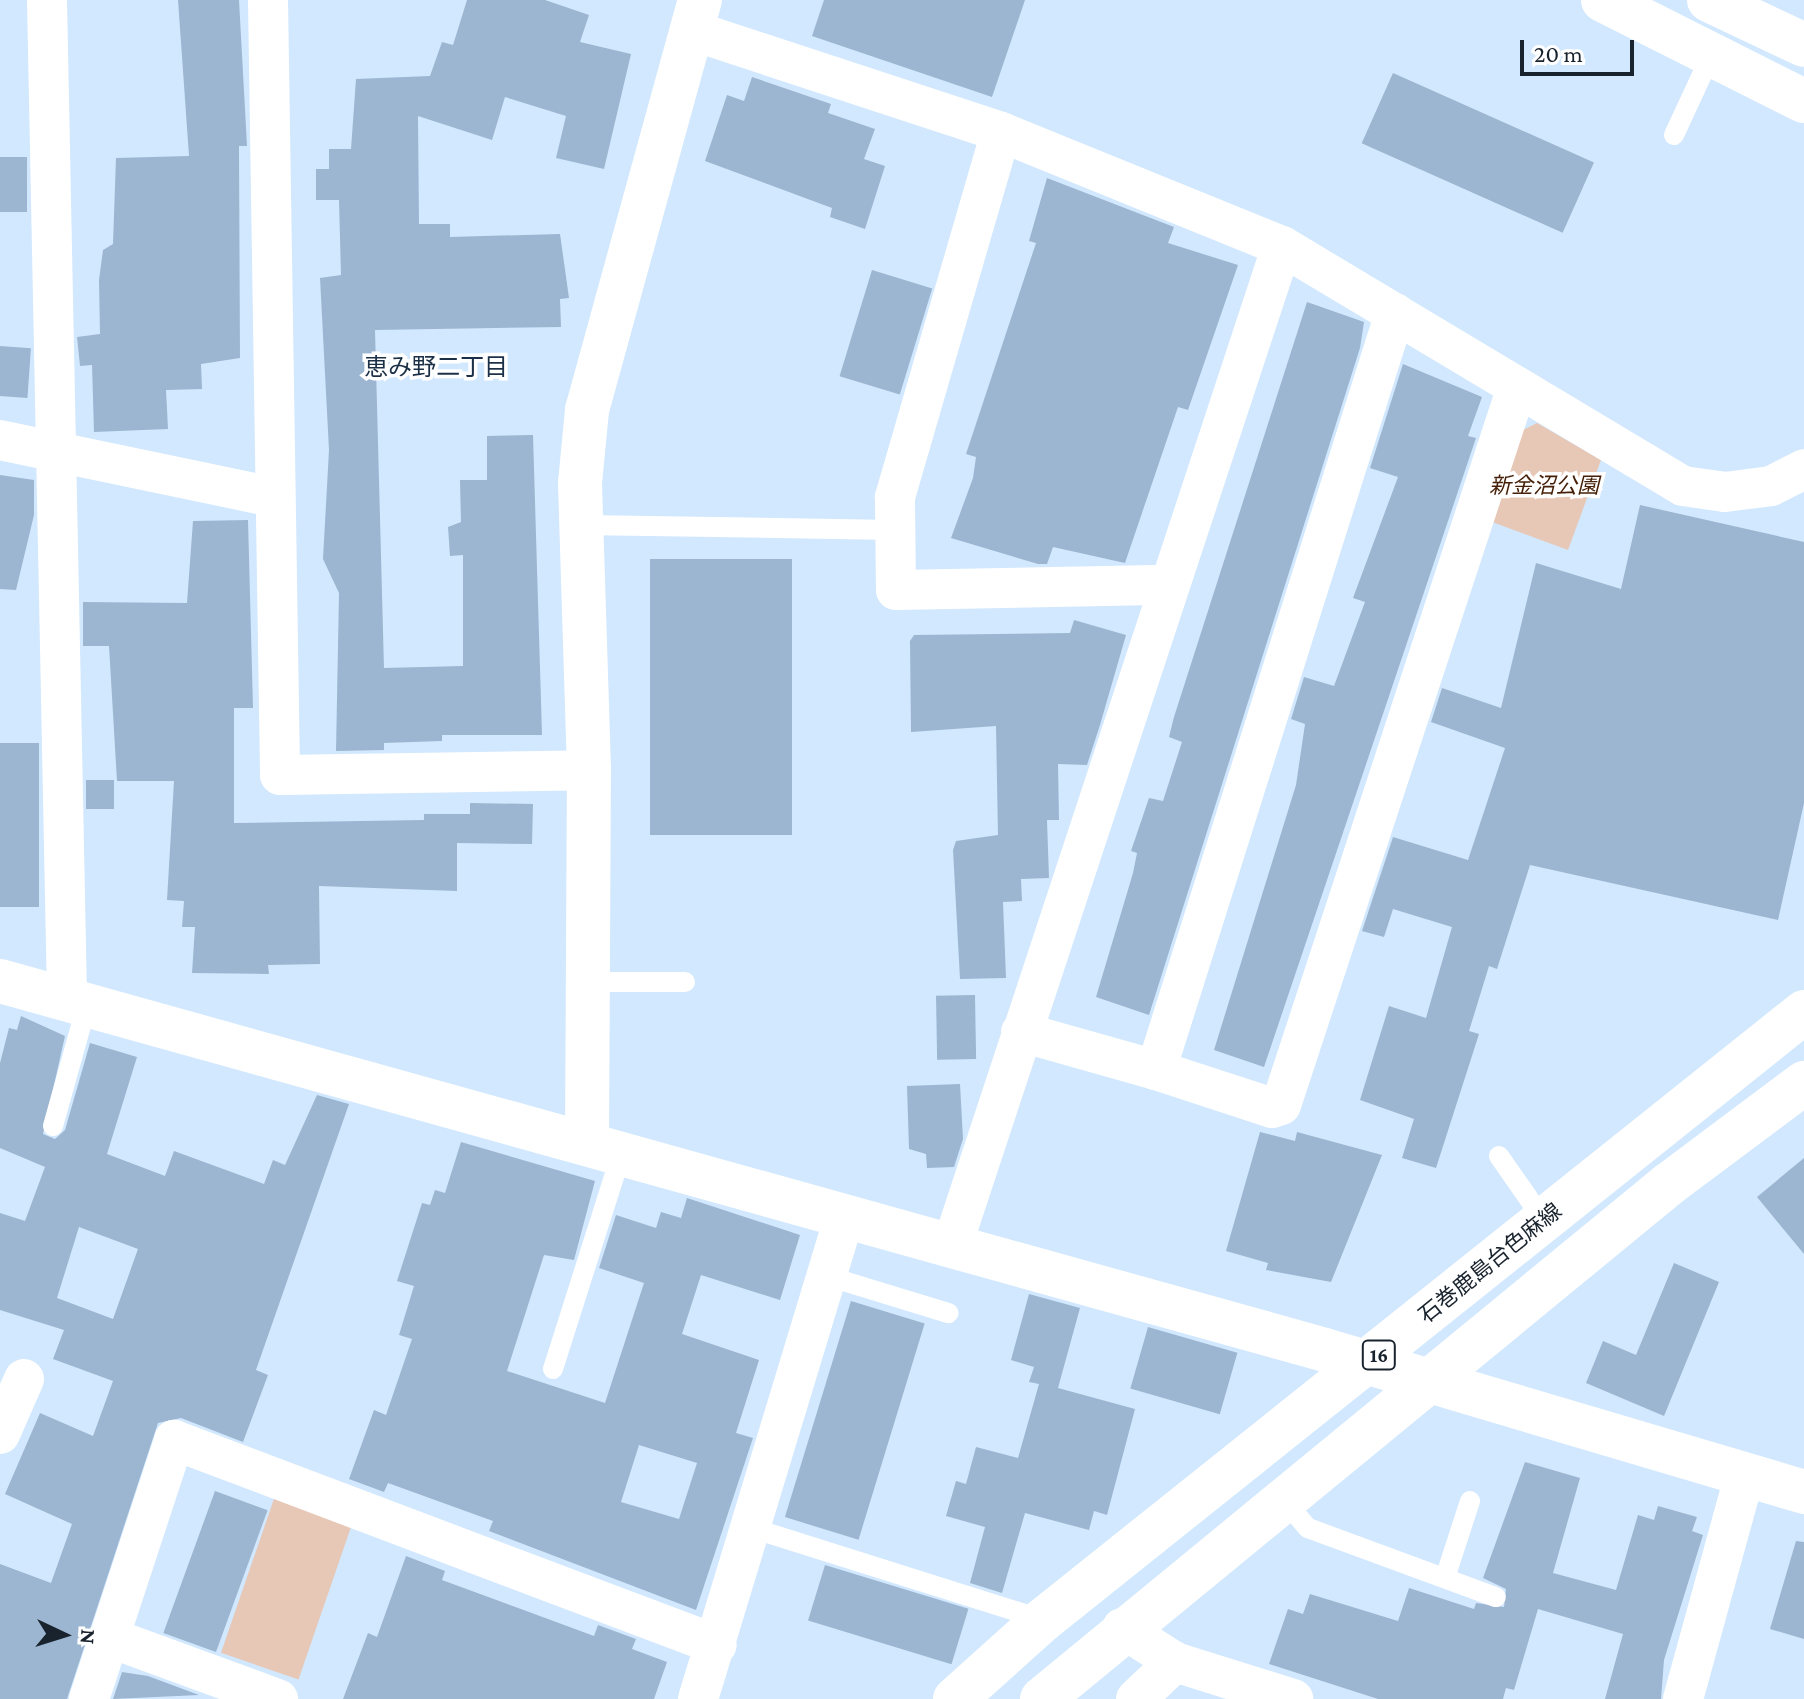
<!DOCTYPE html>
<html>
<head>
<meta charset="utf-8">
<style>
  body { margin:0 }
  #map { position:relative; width:1804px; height:1699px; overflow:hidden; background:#d2e8fe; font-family:"Crimson Pro","Noto Sans JP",serif }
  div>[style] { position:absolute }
  .green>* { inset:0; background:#e7c7b6; transform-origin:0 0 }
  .building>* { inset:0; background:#9cb6d1; transform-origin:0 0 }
  .service>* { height:20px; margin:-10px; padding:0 10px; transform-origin:10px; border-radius:10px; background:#fff }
  .minor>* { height:40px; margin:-20px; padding:0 20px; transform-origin:20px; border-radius:20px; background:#fff }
  .tertiary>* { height:44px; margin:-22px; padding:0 22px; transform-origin:22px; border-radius:22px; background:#fff }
  .primary>* { height:44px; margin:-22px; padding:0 22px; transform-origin:22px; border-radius:22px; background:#fff }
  span { translate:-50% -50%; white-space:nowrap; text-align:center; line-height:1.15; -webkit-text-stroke:7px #fff; paint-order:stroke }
  .shield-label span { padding:2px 6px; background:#fff; border:2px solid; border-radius:6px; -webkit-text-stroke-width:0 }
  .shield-label { font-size:20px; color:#19232d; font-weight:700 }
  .park-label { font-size:22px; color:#462008; font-style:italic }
  .street-label { font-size:22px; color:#19232d }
  .neighbourhood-label { font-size:24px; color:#1b3046 }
  .north { position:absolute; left:24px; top:1595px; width:80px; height:80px; -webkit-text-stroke:6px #fff; paint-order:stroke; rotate:94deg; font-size:22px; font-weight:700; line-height:32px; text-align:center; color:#19232d }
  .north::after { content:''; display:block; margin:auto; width:28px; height:36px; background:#19232d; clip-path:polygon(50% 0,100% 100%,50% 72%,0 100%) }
  .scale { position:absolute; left:1520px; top:40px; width:114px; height:36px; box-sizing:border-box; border:4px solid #19232d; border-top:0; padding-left:10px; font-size:24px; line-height:28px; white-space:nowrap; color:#19232d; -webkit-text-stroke:6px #fff; paint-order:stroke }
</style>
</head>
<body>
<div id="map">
  <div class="green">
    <i style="clip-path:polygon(1537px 423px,1601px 460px,1568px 550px,1484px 519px,1513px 435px)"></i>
    <i style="left:276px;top:1493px;width:82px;height:169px;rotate:19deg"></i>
  </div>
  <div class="building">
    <i style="clip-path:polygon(178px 0,239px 0,247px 146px,239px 146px,240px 358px,201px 364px,202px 389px,166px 390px,168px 429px,94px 432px,92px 365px,80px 366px,77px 337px,100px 334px,99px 280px,103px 250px,113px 244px,116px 158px,189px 156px)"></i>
    <i style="clip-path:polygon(467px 0,545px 0,589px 15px,580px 42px,631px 54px,604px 169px,556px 158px,566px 116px,505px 97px,492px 140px,418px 116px,419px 224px,450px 224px,450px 237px,560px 234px,569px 298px,560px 299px,561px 327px,375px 330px,384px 668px,463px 666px,463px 555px,450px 556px,448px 527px,461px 522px,460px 480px,487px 480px,487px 436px,533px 435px,542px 735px,442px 735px,442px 741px,384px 743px,384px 750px,336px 751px,339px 593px,323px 559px,329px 450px,320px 278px,341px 275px,339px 200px,316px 200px,316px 169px,329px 169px,329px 149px,351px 149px,356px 79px,430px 76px,442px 42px,453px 45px)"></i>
    <i style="clip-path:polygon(824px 0,1025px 0,992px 97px,812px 36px)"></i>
    <i style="left:1393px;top:73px;width:220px;height:77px;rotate:24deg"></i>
    <i style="clip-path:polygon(752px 77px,831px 104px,828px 113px,875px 129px,864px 159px,885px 166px,865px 229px,830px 217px,832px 208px,705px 161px,727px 95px,744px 101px)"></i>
    <i style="left:0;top:157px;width:27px;height:55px"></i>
    <i style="clip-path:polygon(1047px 178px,1174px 227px,1168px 243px,1238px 265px,1188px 410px,1178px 407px,1125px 563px,1053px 547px,1047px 564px,1038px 564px,951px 538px,973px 478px,976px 457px,966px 454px,1036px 243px,1029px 241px)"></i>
    <i style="left:872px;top:270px;width:63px;height:111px;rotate:17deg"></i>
    <i style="clip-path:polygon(1307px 302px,1364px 322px,1360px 348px,1149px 1015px,1096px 997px,1133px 873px,1137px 853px,1131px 851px,1149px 798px,1163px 801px,1182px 742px,1169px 737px,1174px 717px)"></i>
    <i style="left:0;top:346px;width:31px;height:50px;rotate:4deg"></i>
    <i style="clip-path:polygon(1403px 364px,1482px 397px,1468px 436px,1476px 438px,1264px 1067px,1214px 1050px,1296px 785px,1305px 724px,1291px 719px,1304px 677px,1334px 686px,1365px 602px,1353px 598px,1398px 477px,1370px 468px)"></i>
    <i style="clip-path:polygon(0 475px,34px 480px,34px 515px,16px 590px,0 589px)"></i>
    <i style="clip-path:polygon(1640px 505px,1804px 542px,1804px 803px,1778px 920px,1530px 865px,1497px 969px,1489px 966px,1469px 1031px,1479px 1034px,1436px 1168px,1402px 1158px,1414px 1119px,1360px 1100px,1389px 1006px,1426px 1018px,1452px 927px,1393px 909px,1384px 937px,1362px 931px,1393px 837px,1468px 860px,1505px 748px,1431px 722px,1442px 688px,1501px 708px,1536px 563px,1621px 589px)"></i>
    <i style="clip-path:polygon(248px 520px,253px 708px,234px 708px,234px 823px,424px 820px,424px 814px,470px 814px,470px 803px,533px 804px,532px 844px,457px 843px,457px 891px,319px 886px,320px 964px,268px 965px,269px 974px,192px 973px,195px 927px,182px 927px,184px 901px,167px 900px,174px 781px,117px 781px,109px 646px,83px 646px,83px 602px,187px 603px,193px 521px)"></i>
    <i style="left:650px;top:559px;width:142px;height:276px"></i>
    <i style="clip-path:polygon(1074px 620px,1126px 635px,1100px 725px,1087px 765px,1058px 764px,1059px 820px,1047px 820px,1049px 878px,1021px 879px,1022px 901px,1003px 902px,1006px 978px,960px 979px,953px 850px,956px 841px,998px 835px,996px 726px,911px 732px,910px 641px,914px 635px,1070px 633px)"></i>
    <i style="left:0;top:743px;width:39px;height:164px"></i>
    <i style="left:86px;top:780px;width:28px;height:29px"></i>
    <i style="left:975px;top:995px;width:64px;height:39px;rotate:89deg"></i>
    <i style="clip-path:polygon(evenodd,21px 1016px,65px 1036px,43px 1134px,55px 1139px,65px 1130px,90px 1043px,137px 1057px,107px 1154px,165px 1176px,174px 1151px,264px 1184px,273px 1160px,285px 1165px,317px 1095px,349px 1104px,256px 1370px,268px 1375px,243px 1442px,181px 1418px,158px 1423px,67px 1699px,0 1699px,0 1564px,51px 1583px,72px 1524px,5px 1494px,40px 1413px,93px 1436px,113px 1381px,53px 1359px,64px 1330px,0 1310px,0 1213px,25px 1221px,45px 1167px,0 1148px,0 1063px,9px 1028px,17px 1030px,21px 1016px,79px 1227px,138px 1249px,113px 1319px,57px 1298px,79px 1227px)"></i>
    <i style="clip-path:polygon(960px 1084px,963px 1139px,954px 1167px,927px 1168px,926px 1154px,909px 1149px,907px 1086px)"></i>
    <i style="clip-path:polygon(1260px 1132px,1295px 1141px,1297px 1132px,1382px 1155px,1331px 1282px,1266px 1270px,1268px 1263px,1226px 1251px)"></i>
    <i style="clip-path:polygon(evenodd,461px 1142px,595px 1181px,574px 1260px,544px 1255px,507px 1371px,605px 1403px,644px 1283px,599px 1268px,616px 1215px,656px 1228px,661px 1212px,681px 1218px,687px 1198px,800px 1235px,780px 1300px,701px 1275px,682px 1334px,759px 1360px,736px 1433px,753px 1438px,696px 1610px,489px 1531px,493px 1521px,388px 1483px,384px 1492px,349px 1479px,374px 1410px,386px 1415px,412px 1339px,399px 1335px,414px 1286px,397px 1281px,422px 1203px,430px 1205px,435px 1190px,445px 1193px,461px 1142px,639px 1445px,697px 1463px,679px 1519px,621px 1502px,639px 1445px)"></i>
    <i style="clip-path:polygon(1804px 1158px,1804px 1254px,1757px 1197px)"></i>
    <i style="clip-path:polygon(1674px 1263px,1719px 1282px,1664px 1416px,1586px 1383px,1603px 1341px,1636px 1355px)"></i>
    <i style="clip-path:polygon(1029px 1294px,1080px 1308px,1058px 1388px,1135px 1409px,1107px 1515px,1094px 1511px,1089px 1530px,1025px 1513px,1002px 1593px,970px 1583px,985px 1527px,946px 1516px,956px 1481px,966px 1484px,976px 1447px,1018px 1458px,1039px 1384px,1029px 1382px,1034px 1367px,1011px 1360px)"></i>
    <i style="left:851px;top:1301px;width:77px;height:226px;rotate:17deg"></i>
    <i style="left:1148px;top:1327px;width:93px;height:64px;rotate:16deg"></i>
    <i style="clip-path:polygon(1525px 1462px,1580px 1478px,1553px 1573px,1616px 1590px,1638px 1515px,1654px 1520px,1658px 1506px,1697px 1517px,1692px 1531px,1703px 1535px,1664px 1660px,1661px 1699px,1605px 1699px,1623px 1634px,1538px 1609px,1514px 1690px,1506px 1688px,1503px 1699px,1378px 1699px,1269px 1664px,1288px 1609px,1303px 1614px,1310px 1594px,1398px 1621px,1409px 1588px,1474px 1609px,1476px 1603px,1504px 1607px,1506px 1589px,1483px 1578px)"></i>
    <i style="left:215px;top:1491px;width:56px;height:151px;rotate:20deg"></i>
    <i style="clip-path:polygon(1796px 1541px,1804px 1542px,1804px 1639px,1770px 1629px)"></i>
    <i style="clip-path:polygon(406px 1556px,445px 1571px,442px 1580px,548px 1619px,594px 1636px,598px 1625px,636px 1639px,632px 1649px,667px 1662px,654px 1699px,343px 1699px,368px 1633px,377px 1637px)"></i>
    <i style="left:825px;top:1565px;width:150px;height:58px;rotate:17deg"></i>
    <i style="clip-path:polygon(122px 1672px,148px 1676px,199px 1695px,113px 1699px)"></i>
  </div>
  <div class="service">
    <i style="left:1674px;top:135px;width:90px;rotate:-65.1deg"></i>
    <i style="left:582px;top:525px;width:312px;rotate:0.9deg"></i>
    <i style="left:589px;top:982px;width:96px"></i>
    <i style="left:53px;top:1126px;width:127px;rotate:-74.4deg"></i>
    <i style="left:1499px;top:1156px;width:77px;rotate:55.1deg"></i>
    <i style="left:827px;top:1276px;width:127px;rotate:17deg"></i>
    <i style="left:553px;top:1369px;width:228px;rotate:-72.4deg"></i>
    <i style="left:1285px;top:1501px;width:35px;rotate:50deg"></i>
    <i style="left:1308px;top:1528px;width:200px;rotate:20.2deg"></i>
    <i style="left:752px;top:1528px;width:305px;rotate:17.5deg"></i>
    <i style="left:1445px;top:1578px;width:81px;rotate:-72deg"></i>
  </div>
  <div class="minor">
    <i style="left:47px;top:0;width:998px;rotate:88.85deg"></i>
    <i style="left:268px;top:0;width:775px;rotate:89.11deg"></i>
    <i style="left:280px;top:775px;width:309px;rotate:-0.9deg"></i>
    <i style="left:691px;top:30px;width:326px;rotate:18.2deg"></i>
    <i style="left:1001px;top:132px;width:303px;rotate:22.1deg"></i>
    <i style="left:1282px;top:246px;width:467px;rotate:30.9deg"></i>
    <i style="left:1683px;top:486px;width:42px;rotate:8.1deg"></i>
    <i style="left:1725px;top:492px;width:46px;rotate:-7.4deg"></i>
    <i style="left:1771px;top:486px;width:37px;rotate:-27deg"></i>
    <i style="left:1001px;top:132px;width:381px;rotate:106.2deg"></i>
    <i style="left:895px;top:498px;width:92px;rotate:89.4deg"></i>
    <i style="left:896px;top:590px;width:272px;rotate:-1.1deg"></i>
    <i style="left:1395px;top:313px;width:794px;rotate:107.52deg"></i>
    <i style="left:1156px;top:1070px;width:122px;rotate:18.1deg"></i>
    <i style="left:1272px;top:1108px;width:9px;rotate:-18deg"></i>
    <i style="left:1281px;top:1105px;width:756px;rotate:-71.8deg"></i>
    <i style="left:0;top:440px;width:278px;rotate:11.8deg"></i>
    <i style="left:1021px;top:1032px;width:140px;rotate:15.7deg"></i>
    <i style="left:952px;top:1246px;width:1053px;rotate:-71.74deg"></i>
    <i style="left:0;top:1434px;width:60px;rotate:-66.4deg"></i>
    <i style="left:1122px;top:1628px;width:63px;rotate:32.7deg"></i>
    <i style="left:1175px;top:1662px;width:124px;rotate:17.4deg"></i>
    <i style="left:111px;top:1638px;width:178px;rotate:20.1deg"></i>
    <i style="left:89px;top:1699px;width:273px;rotate:-71.8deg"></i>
    <i style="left:174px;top:1440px;width:580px;rotate:20.68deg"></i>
    <i style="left:698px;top:1699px;width:506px;rotate:-73.11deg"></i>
    <i style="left:1136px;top:1699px;width:54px;rotate:-43.5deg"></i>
    <i style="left:1683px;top:1699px;width:233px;rotate:-74.6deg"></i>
  </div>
  <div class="tertiary">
    <i style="left:1603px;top:0;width:225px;rotate:26.7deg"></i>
    <i style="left:1709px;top:0;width:105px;rotate:25.3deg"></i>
    <i style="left:0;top:981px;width:1375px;rotate:15.56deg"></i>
    <i style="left:1325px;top:1350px;width:500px;rotate:16.5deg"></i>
    <i style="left:587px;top:1142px;width:372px;rotate:-89.7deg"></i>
    <i style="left:589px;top:770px;width:287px;rotate:-91.8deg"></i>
    <i style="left:580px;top:483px;width:73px;rotate:-84.5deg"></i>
    <i style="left:587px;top:410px;width:425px;rotate:-74.6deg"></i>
  </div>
  <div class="primary">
    <i style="left:955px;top:1699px;width:118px;rotate:-41.9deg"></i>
    <i style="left:1043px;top:1620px;width:974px;rotate:-38.62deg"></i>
    <i style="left:1042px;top:1699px;width:811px;rotate:-39.4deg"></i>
    <i style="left:1669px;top:1184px;width:169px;rotate:-36.8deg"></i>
  </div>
  <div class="shield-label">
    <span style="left:1379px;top:1355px">16</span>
  </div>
  <div class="park-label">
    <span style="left:1544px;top:486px">新金沼公園</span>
  </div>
  <div class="street-label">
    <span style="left:1490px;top:1263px;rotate:-39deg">石巻鹿島台色麻線</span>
  </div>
  <div class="neighbourhood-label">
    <span style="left:436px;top:367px">恵み野二丁目</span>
  </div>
  <div class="north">N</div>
  <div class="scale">20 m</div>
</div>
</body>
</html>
